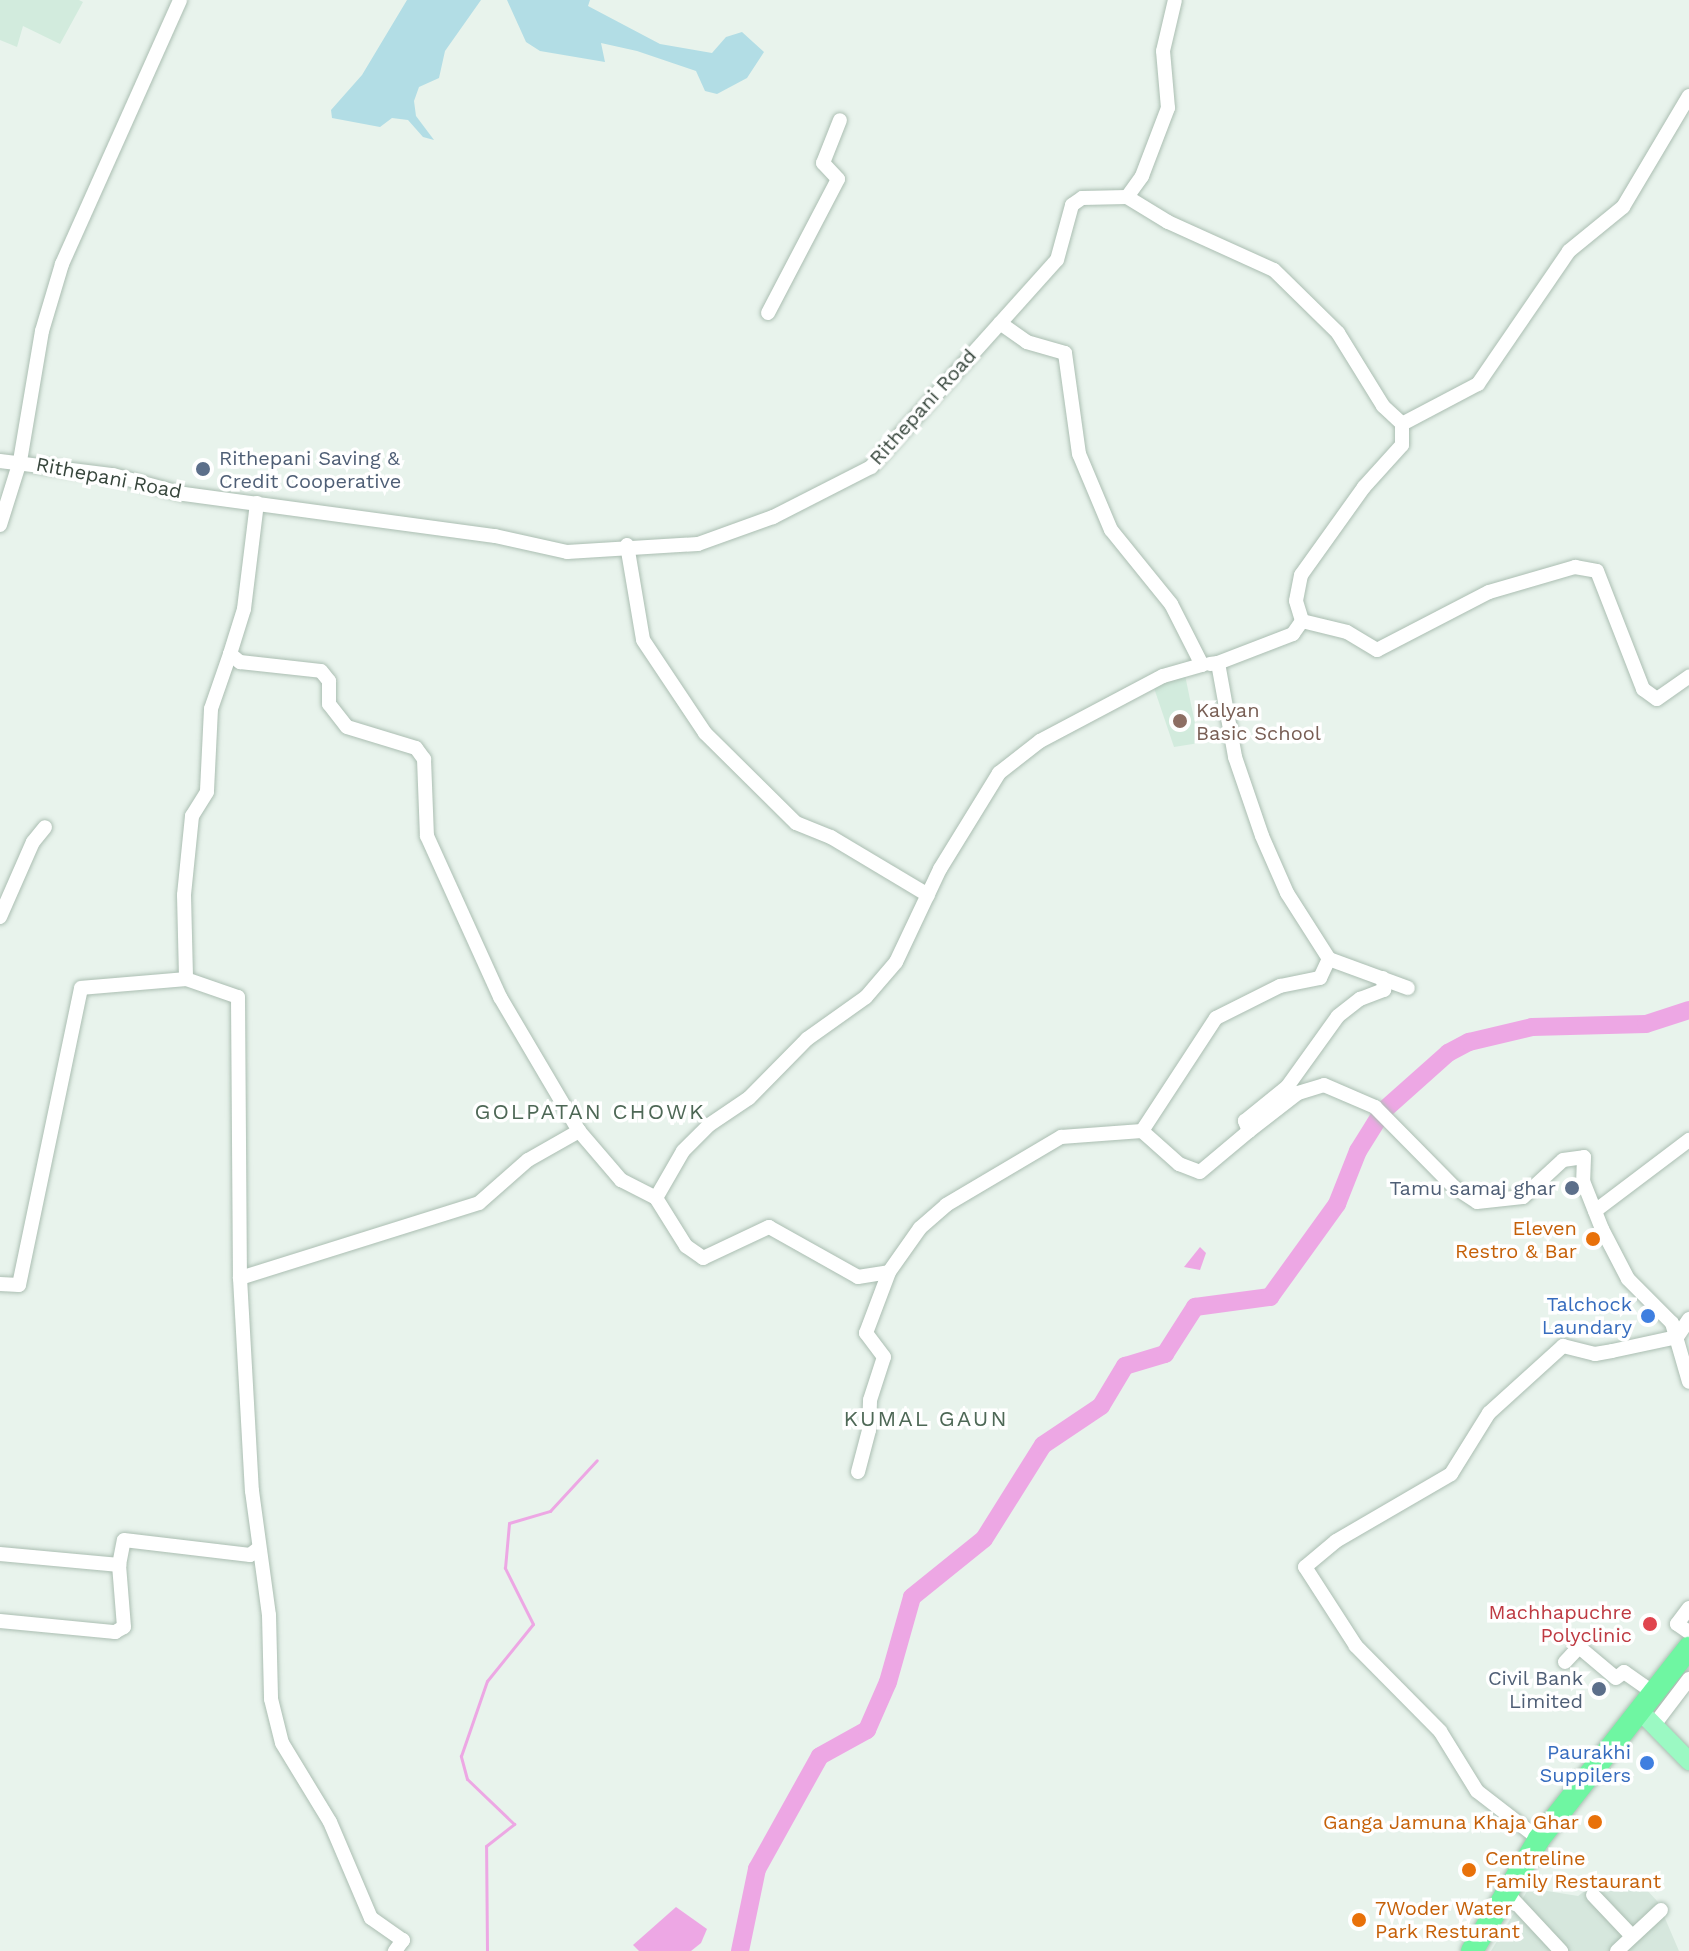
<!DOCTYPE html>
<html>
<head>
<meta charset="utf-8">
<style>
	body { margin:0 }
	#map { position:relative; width:1689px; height:1951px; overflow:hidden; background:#e8f3ec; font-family:"Work Sans",sans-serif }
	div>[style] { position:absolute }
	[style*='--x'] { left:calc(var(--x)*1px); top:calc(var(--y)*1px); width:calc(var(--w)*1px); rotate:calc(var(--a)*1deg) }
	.residential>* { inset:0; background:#d6e7dd }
	.education>* { inset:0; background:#d2ebdd }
	.green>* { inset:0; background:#b2dde5 }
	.water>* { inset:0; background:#eda7e4 }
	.stream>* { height:3px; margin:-1.5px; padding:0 1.5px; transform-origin:1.5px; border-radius:1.5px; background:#eda7e4 }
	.river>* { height:18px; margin:-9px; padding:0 9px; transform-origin:9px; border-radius:9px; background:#eda7e4 }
	.roads { filter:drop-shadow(0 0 2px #abbeb2) drop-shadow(0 0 2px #abbeb2) }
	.minor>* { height:14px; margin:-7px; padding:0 7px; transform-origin:7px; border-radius:7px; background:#fff }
	.major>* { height:18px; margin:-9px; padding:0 9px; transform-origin:9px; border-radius:9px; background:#9bf9c3 }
	.highway>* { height:22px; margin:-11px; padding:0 11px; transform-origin:11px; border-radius:11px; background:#6ff6a2 }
	.dots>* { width:22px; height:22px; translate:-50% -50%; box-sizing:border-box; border:4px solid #fff; border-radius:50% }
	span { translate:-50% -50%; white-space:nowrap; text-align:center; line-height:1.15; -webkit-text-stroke:7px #fff; paint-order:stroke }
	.street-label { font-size:20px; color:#37463c }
	.service-label { font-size:20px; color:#4e5e75 }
	.left { translate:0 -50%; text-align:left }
	.right { translate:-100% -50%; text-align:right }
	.education-label { font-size:20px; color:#785e54 }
	.food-label { font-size:20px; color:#c56008 }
	.shop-label { font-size:20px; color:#366cbe }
	.health-label { font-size:20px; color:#be3a42 }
	.neighbourhood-label { font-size:22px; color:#4e6856; letter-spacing:2px }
</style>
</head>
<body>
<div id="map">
	<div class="residential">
		<i style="clip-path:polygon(1608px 1874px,1633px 1875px,1658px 1902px,1679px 1951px,1491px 1951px,1529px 1888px,1578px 1896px)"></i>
	</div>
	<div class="education">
		<i style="clip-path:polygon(0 0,79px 0,83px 2px,60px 44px,23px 26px,17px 47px,0 40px)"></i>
		<i style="clip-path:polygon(1185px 675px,1199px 743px,1174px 747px,1153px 685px)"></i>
	</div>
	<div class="green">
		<i style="clip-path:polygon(407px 0,481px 0,445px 51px,439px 78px,419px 87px,414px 101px,416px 116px,434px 140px,423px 137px,408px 120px,392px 118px,380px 127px,332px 118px,331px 110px,362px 75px)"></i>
		<i style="clip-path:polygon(507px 0,590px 0,588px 6px,660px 44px,712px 53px,726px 37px,742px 32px,764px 52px,747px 78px,717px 94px,705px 91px,696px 71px,637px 51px,601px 43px,605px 62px,540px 51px,526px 42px)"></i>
	</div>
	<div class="water">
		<i style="clip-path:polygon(1200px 1247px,1206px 1253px,1200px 1270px,1184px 1267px)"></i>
		<i style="clip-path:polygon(676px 1907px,707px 1929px,701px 1943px,691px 1951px,639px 1951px,633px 1945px)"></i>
	</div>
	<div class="stream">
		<i style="--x:487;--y:1951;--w:105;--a:-90.5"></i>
		<i style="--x:486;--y:1846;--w:36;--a:-38"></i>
		<i style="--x:514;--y:1824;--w:65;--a:-136.2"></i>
		<i style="--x:467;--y:1779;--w:24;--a:-105"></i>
		<i style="--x:461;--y:1756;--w:79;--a:-70.9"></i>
		<i style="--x:487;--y:1681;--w:73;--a:-51.1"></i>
		<i style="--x:533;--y:1624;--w:63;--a:-116.6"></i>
		<i style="--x:505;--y:1568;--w:45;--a:-84.9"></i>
		<i style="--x:509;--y:1523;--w:43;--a:-16.3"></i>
		<i style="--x:550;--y:1511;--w:69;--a:-47.3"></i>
	</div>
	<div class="river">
		<i style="--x:740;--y:1951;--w:84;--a:-78.3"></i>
		<i style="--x:757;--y:1869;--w:129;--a:-60.9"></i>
		<i style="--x:820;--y:1756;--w:54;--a:-29"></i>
		<i style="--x:867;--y:1730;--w:52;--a:-66.4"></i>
		<i style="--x:888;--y:1682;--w:88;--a:-74.2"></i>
		<i style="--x:912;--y:1597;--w:92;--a:-38.9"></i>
		<i style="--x:984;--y:1539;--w:111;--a:-57.9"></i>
		<i style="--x:1043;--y:1445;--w:70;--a:-33.9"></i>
		<i style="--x:1101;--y:1406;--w:47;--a:-59"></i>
		<i style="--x:1125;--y:1366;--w:42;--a:-16.7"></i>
		<i style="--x:1165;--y:1354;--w:56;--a:-57.4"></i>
		<i style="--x:1195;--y:1307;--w:76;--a:-7.6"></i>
		<i style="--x:1270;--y:1297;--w:115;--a:-54.2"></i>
		<i style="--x:1337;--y:1204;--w:57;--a:-68.4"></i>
		<i style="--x:1358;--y:1151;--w:47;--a:-58"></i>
		<i style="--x:1383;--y:1111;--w:87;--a:-41.7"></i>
		<i style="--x:1448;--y:1053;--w:24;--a:-28"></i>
		<i style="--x:1469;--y:1042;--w:65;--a:-13.4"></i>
		<i style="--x:1532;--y:1027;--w:114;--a:-1.5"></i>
		<i style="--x:1646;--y:1024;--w:45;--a:-18"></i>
	</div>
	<div class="roads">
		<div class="minor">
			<i style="--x:1127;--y:197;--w:48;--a:31.4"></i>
			<i style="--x:1168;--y:222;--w:116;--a:24.4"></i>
			<i style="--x:1274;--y:270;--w:90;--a:44.5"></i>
			<i style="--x:1338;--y:333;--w:86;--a:58.3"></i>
			<i style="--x:1383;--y:406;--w:26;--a:43"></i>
			<i style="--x:1402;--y:424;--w:21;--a:90"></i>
			<i style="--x:1402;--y:445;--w:57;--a:132.1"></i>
			<i style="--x:1364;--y:487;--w:108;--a:125.6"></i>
			<i style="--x:1301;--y:575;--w:26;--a:101"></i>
			<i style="--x:1296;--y:601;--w:21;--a:73"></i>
			<i style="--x:1302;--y:621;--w:16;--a:125"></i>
			<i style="--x:1293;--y:634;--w:80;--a:158.9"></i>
			<i style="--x:768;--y:313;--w:151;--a:-62.4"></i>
			<i style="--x:838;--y:179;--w:22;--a:-133"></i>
			<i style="--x:823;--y:163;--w:46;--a:-68.4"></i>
			<i style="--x:1402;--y:424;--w:86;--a:-27.8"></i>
			<i style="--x:1478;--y:384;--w:161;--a:-55.6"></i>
			<i style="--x:1569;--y:251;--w:70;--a:-39.2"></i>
			<i style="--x:1623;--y:207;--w:129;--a:-59.3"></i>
			<i style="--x:0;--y:461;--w:114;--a:7.1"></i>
			<i style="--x:113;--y:475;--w:73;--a:15"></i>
			<i style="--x:184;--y:494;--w:314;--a:7.7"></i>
			<i style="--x:495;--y:536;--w:74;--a:12.5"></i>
			<i style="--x:567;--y:552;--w:131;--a:-3.5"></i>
			<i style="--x:698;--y:544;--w:80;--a:-19.8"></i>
			<i style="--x:773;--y:517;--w:110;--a:-27"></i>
			<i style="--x:871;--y:467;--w:278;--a:-48.1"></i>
			<i style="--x:1057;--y:260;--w:57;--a:-74.7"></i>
			<i style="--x:1072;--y:205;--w:12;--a:-35"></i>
			<i style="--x:1082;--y:198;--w:45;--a:-1.3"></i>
			<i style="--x:1127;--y:197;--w:26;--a:-54"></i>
			<i style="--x:1142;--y:176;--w:73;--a:-69.1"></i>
			<i style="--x:1168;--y:108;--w:57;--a:-95"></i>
			<i style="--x:1163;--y:51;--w:52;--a:-76.8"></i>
			<i style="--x:257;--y:503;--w:107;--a:97"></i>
			<i style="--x:244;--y:609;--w:47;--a:107.3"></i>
			<i style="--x:230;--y:654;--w:13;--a:39"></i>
			<i style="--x:240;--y:662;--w:81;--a:6.3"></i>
			<i style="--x:321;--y:671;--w:13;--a:51"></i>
			<i style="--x:329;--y:681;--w:23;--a:90"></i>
			<i style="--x:329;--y:704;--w:29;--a:52"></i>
			<i style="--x:347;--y:727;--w:72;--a:16.9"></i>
			<i style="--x:416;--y:748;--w:14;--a:54"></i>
			<i style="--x:424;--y:759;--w:77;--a:87.8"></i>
			<i style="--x:427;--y:836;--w:177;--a:65.6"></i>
			<i style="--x:500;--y:997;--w:156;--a:59.5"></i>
			<i style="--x:579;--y:1131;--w:65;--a:49.4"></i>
			<i style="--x:621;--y:1180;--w:39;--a:27"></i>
			<i style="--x:656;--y:1198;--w:54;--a:-60.1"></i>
			<i style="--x:683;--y:1151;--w:37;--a:-45"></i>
			<i style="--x:709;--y:1125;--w:48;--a:-34"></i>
			<i style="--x:749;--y:1098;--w:83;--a:-45.5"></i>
			<i style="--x:807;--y:1039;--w:72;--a:-35.4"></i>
			<i style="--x:866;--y:997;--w:46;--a:-49.4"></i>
			<i style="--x:896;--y:962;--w:103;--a:-64.7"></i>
			<i style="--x:940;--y:869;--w:113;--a:-58.4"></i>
			<i style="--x:999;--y:773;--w:52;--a:-38"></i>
			<i style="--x:1040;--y:741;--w:139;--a:-27.9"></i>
			<i style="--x:1163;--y:676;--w:41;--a:-15.8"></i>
			<i style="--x:1202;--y:665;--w:68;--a:-116.9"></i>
			<i style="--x:1171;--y:604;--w:95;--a:-129"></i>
			<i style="--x:1111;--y:530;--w:82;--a:-112.8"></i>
			<i style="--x:1079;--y:454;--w:102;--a:-97.9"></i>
			<i style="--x:1065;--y:353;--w:40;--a:-164"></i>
			<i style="--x:1027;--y:342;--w:33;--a:-145"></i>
			<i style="--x:0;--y:525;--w:67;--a:-72.6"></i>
			<i style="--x:20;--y:461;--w:132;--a:-80.4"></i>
			<i style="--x:42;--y:331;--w:70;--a:-73.4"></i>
			<i style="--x:62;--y:264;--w:289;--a:-65.9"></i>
			<i style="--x:627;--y:545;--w:96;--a:80.4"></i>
			<i style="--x:643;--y:640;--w:112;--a:56.3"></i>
			<i style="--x:705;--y:733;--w:128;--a:44.7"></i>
			<i style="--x:796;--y:823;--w:38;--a:22"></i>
			<i style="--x:831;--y:837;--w:113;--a:30.9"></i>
			<i style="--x:1302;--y:621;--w:46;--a:13.7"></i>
			<i style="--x:1347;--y:632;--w:35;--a:31"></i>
			<i style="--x:1377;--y:650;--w:126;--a:-27.4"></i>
			<i style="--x:1489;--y:592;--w:90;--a:-16.2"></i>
			<i style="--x:1575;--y:567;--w:22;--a:10"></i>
			<i style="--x:1597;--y:571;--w:127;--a:68.7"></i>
			<i style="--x:1643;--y:689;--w:17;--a:36"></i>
			<i style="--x:1657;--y:699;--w:39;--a:-35"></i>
			<i style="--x:230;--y:654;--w:58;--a:109.1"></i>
			<i style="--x:211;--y:709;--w:83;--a:92.8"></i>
			<i style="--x:207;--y:792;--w:28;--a:122"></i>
			<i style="--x:192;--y:816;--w:79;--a:95.8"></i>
			<i style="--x:184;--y:895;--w:84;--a:88.6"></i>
			<i style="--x:186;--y:979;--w:55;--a:19.1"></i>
			<i style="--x:238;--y:997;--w:281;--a:89.6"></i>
			<i style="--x:240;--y:1278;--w:213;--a:86.8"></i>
			<i style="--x:252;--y:1491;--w:125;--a:82.2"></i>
			<i style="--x:269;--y:1615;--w:84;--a:88.6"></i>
			<i style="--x:271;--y:1699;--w:45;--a:76"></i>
			<i style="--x:282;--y:1743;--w:92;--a:58.7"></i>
			<i style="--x:330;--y:1822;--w:104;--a:66.9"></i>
			<i style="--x:371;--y:1918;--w:39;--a:35"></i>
			<i style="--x:403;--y:1940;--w:14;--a:126"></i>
			<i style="--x:1210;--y:664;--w:8;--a:-7"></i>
			<i style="--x:1218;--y:663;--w:96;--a:79.7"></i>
			<i style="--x:1235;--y:757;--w:83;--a:71.1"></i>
			<i style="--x:1262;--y:836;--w:62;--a:66.3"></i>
			<i style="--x:1287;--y:893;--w:78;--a:57.5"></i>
			<i style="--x:0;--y:917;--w:82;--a:-66.3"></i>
			<i style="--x:33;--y:842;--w:19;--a:-51"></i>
			<i style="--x:1142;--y:1131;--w:50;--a:41.7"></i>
			<i style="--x:1179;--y:1164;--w:22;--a:21"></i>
			<i style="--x:1200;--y:1172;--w:64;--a:-39.9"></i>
			<i style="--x:1249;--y:1131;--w:11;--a:-112"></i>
			<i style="--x:1245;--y:1121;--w:54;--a:-39"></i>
			<i style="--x:1287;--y:1087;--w:87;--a:-54.3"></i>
			<i style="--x:1338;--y:1016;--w:28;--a:-38"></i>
			<i style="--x:1360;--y:999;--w:26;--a:-21"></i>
			<i style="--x:1384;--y:990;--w:12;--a:-95"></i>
			<i style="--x:1249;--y:1131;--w:62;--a:-37.8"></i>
			<i style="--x:1298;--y:1093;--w:27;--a:-17"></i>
			<i style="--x:1324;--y:1085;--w:56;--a:23.3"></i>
			<i style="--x:1375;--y:1107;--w:112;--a:45.4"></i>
			<i style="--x:1454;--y:1187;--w:27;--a:33"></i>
			<i style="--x:1477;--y:1202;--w:46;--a:-6.2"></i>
			<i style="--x:1523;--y:1197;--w:54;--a:-42.8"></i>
			<i style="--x:1563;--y:1160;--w:21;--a:-8"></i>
			<i style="--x:1584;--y:1157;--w:24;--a:92"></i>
			<i style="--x:1583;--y:1181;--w:52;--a:68.4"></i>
			<i style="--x:1602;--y:1229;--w:56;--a:62.5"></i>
			<i style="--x:1628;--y:1279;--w:62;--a:45"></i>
			<i style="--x:1672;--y:1323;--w:61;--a:73.9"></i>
			<i style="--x:656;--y:1198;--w:57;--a:58"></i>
			<i style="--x:686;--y:1246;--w:21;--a:35"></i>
			<i style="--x:703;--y:1258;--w:73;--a:-25.2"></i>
			<i style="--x:769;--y:1227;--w:102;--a:29.3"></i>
			<i style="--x:858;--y:1277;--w:31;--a:-9"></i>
			<i style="--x:1595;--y:1211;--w:118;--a:-37.1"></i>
			<i style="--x:240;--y:1278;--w:250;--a:-17.4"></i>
			<i style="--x:479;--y:1203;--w:65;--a:-41.3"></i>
			<i style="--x:528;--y:1160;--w:59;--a:-29.6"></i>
			<i style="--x:0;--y:1284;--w:19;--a:3"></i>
			<i style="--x:19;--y:1285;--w:303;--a:-78.2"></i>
			<i style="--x:81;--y:988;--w:105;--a:-4.9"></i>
			<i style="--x:858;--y:1472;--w:43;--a:-75.3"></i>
			<i style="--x:869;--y:1430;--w:30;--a:-88"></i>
			<i style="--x:870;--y:1400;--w:45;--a:-72"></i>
			<i style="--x:884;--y:1357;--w:30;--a:-127"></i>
			<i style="--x:866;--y:1333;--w:65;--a:-69.3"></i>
			<i style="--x:889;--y:1272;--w:54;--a:-54.8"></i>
			<i style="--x:920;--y:1228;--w:35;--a:-41"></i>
			<i style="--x:946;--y:1205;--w:134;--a:-30.6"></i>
			<i style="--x:1061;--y:1137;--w:81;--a:-4.2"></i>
			<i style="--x:1142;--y:1131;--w:135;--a:-56.8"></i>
			<i style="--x:1216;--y:1018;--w:72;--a:-26.6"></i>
			<i style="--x:1280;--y:986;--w:41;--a:-11.3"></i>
			<i style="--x:1320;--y:978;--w:21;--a:-65"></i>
			<i style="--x:1329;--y:959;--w:84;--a:20.2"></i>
			<i style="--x:0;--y:1554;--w:120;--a:5.3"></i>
			<i style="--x:119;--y:1565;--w:25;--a:-79"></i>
			<i style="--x:124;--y:1540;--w:127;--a:6.8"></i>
			<i style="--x:250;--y:1555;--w:11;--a:-38"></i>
			<i style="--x:1689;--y:1608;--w:20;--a:127"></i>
			<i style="--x:1677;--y:1624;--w:14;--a:34"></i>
			<i style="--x:0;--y:1621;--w:116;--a:5.5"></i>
			<i style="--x:115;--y:1632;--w:10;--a:-29"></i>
			<i style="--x:124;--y:1627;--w:62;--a:-94.6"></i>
			<i style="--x:1565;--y:1662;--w:21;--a:-47"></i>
			<i style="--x:1579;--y:1647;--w:48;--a:40"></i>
			<i style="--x:1616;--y:1678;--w:10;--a:-37"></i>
			<i style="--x:1624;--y:1672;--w:37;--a:35"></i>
			<i style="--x:1654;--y:1725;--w:58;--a:-52.7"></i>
			<i style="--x:1539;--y:1839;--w:78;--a:-142.3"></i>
			<i style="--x:1477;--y:1791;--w:70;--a:-121.7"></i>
			<i style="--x:1440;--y:1731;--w:120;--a:-134.7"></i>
			<i style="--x:1356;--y:1646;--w:94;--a:-122.8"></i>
			<i style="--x:1305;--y:1567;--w:40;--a:-40"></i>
			<i style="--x:1336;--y:1541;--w:133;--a:-30.2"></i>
			<i style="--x:1451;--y:1474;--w:72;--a:-58.1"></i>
			<i style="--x:1489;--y:1413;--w:100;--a:-42.2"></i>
			<i style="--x:1563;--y:1346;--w:33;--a:14"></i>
			<i style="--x:1595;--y:1354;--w:17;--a:-10"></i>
			<i style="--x:1612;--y:1351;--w:66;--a:-12.2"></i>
			<i style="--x:1677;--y:1337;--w:22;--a:-56"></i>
			<i style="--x:1506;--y:1892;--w:81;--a:47"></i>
			<i style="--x:1593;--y:1895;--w:55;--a:46.5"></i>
			<i style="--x:1617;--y:1951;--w:60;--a:-43"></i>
		</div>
		<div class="major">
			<i style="--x:1641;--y:1712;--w:69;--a:45.6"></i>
		</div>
		<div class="highway">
			<i style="--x:1472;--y:1951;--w:131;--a:-59.1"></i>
			<i style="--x:1539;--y:1839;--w:243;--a:-51.9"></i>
		</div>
	</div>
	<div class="dots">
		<i style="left:203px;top:469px;background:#5c6f8a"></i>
		<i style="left:1180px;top:721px;background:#8d6e63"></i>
		<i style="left:1572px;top:1188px;background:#5c6f8a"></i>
		<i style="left:1593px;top:1239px;background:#e8710a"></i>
		<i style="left:1648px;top:1316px;background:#3f7fe0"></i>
		<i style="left:1650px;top:1624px;background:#e0444e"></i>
		<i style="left:1599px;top:1689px;background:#5c6f8a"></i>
		<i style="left:1647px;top:1763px;background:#3f7fe0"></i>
		<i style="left:1595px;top:1822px;background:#e8710a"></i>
		<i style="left:1469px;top:1870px;background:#e8710a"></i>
		<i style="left:1359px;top:1920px;background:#e8710a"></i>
	</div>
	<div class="street-label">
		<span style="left:923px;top:407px;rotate:-48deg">Rithepani Road</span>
		<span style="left:109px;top:478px;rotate:11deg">Rithepani Road</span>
	</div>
	<div class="service-label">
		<span class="left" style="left:219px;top:470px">Rithepani Saving &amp;<br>Credit Cooperative</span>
		<span class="right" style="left:1556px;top:1188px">Tamu samaj ghar</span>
		<span class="right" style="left:1583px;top:1690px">Civil Bank<br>Limited</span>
	</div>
	<div class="education-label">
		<span class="left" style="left:1196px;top:722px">Kalyan<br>Basic School</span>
	</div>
	<div class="food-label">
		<span class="right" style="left:1577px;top:1240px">Eleven<br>Restro &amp; Bar</span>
		<span class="right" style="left:1579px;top:1822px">Ganga Jamuna Khaja Ghar</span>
		<span class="left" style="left:1485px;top:1870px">Centreline<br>Family Restaurant</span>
		<span class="left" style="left:1375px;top:1920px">7Woder Water<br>Park Resturant</span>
	</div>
	<div class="shop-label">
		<span class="right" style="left:1632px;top:1316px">Talchock<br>Laundary</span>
		<span class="right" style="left:1631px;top:1764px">Paurakhi<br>Suppilers</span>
	</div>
	<div class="health-label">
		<span class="right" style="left:1632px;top:1624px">Machhapuchre<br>Polyclinic</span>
	</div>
	<div class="neighbourhood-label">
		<span style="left:590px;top:1112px">GOLPATAN CHOWK</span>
		<span style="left:926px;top:1419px">KUMAL GAUN</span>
	</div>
</div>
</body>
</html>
